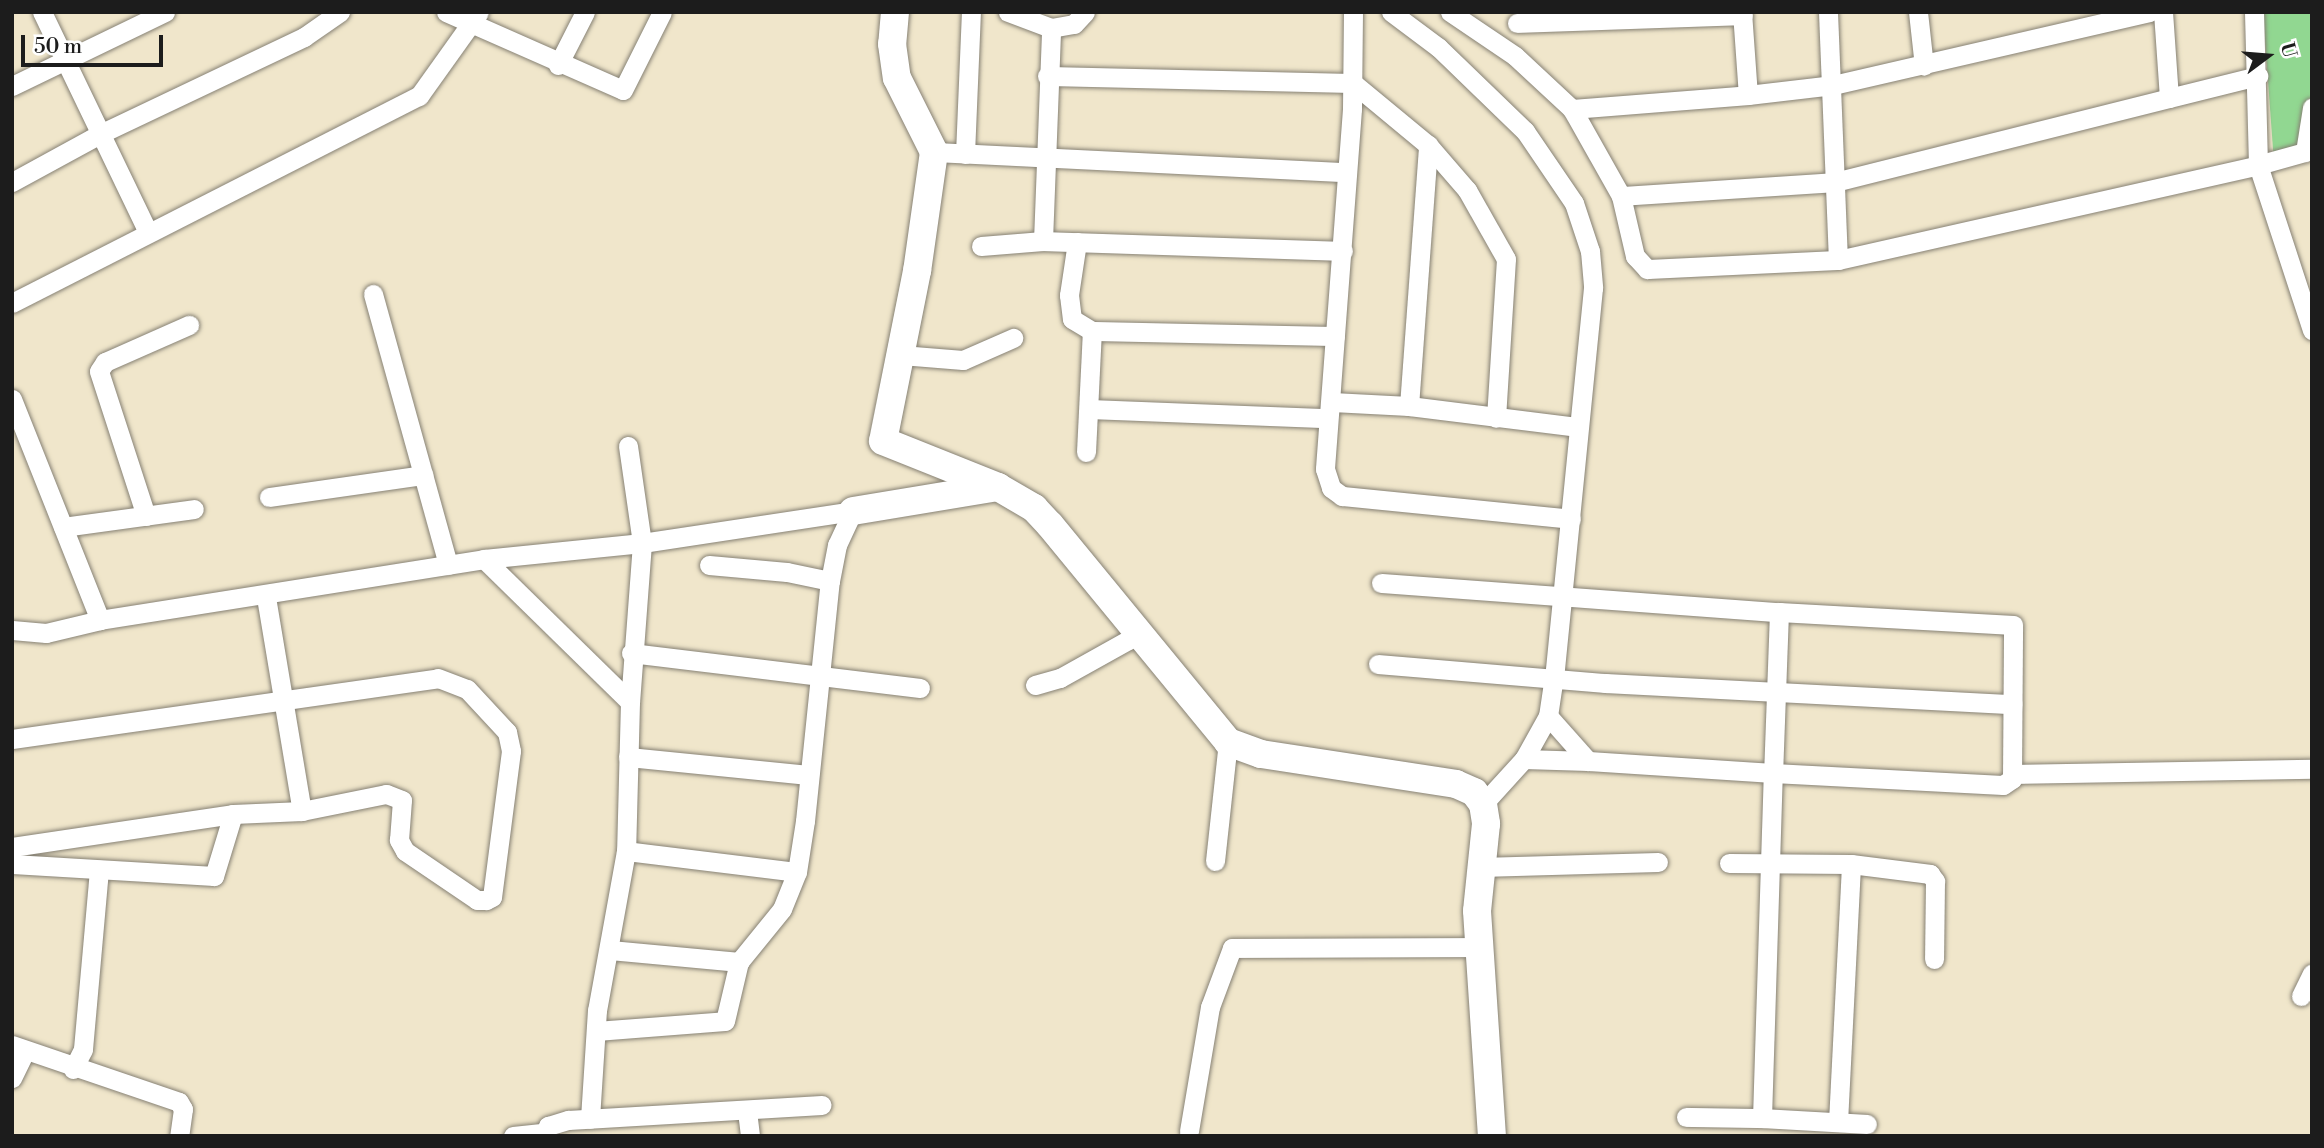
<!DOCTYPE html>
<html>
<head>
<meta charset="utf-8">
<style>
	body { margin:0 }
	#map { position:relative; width:2324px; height:1148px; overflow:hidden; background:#f0e6cb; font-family:"Libre Bodoni",serif }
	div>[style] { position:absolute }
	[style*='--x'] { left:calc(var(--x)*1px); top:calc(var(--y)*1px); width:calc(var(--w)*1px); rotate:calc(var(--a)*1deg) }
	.green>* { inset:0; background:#91d791 }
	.roads { filter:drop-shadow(0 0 2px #868174) drop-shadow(0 0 2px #868174) }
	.street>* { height:19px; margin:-9.5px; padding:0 9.5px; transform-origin:9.5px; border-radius:9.5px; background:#fff }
	.secondary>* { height:28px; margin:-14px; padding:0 14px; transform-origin:14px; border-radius:14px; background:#fff }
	span { translate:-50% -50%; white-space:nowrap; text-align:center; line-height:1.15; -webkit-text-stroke:5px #fff; paint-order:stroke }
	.frame { position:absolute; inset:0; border:14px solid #1c1c1c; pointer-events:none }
	.north { position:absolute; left:2233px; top:21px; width:70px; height:70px; -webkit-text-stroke:5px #fff; paint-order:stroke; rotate:74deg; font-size:19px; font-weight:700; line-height:28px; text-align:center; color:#1c1c1c }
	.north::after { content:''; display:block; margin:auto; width:24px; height:32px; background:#1c1c1c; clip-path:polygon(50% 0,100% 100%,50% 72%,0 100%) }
	.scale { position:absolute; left:21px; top:35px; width:142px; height:32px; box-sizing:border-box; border:4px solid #1c1c1c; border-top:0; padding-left:9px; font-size:21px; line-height:24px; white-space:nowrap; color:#1c1c1c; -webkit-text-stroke:5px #fff; paint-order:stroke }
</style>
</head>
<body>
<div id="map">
	<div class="green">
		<i style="clip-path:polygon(2263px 12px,2312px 12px,2312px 90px,2305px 152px,2274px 163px)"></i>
	</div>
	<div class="roads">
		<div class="street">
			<i style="--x:42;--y:12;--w:244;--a:64.3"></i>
			<i style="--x:446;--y:12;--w:193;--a:23.8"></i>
			<i style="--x:623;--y:90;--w:87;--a:-63.4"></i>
			<i style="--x:1353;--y:12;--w:97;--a:90.6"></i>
			<i style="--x:1352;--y:109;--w:361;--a:94.3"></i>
			<i style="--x:1325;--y:469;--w:20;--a:72"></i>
			<i style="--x:1331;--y:488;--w:14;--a:36"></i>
			<i style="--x:1342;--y:496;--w:230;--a:5.7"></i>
			<i style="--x:1391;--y:12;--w:59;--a:36.7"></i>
			<i style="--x:1438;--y:47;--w:121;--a:44"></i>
			<i style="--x:1525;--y:131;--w:87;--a:55.8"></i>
			<i style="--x:1574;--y:203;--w:51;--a:71.6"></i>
			<i style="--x:1590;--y:251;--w:37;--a:85"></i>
			<i style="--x:1593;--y:288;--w:390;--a:95.7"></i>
			<i style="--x:1554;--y:676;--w:40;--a:98.5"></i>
			<i style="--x:1548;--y:716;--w:49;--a:119.2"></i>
			<i style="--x:1450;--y:12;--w:78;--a:34.1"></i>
			<i style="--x:1515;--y:56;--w:78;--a:42.9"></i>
			<i style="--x:1572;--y:109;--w:100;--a:60.6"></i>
			<i style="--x:1621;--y:196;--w:62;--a:76.9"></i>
			<i style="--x:1635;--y:256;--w:18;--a:47"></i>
			<i style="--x:1647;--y:269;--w:191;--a:-2.7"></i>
			<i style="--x:1838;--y:260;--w:431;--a:-12.7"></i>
			<i style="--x:2258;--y:165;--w:49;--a:-15.5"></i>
			<i style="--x:2305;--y:152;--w:45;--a:-81"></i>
			<i style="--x:1742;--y:12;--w:83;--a:85.9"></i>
			<i style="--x:1748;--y:95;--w:86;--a:-6.7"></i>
			<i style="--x:1833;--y:85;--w:325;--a:-13"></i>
			<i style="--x:1828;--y:12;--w:248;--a:87.7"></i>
			<i style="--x:1918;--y:12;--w:54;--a:83.7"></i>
			<i style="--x:2163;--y:12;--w:86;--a:86"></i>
			<i style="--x:2169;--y:98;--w:92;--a:-13.9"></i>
			<i style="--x:2254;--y:12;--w:153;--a:88.5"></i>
			<i style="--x:2258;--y:165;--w:174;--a:71.9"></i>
			<i style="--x:1517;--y:23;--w:226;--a:-2"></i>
			<i style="--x:1051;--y:28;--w:23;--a:-10"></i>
			<i style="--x:1074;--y:24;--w:16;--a:-47"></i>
			<i style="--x:558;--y:65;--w:59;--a:-63"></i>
			<i style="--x:1047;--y:76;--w:306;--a:1.3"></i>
			<i style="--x:1353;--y:83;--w:97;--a:39.6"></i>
			<i style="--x:1428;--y:145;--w:60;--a:49.1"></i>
			<i style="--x:1467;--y:190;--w:79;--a:60.5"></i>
			<i style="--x:1506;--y:259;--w:159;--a:93.6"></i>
			<i style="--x:12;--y:86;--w:170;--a:-25.8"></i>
			<i style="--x:1572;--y:109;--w:177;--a:-4.5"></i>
			<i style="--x:934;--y:152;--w:413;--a:2.8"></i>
			<i style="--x:965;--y:154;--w:142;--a:-87.6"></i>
			<i style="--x:12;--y:182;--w:102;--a:-28.6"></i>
			<i style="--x:102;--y:133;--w:224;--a:-25.4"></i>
			<i style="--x:304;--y:37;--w:44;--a:-34.8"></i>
			<i style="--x:1621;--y:196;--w:214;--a:-3.7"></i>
			<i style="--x:1835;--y:182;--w:344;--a:-14.1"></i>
			<i style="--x:1043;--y:241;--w:300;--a:1.9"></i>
			<i style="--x:1077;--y:242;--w:54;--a:98.6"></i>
			<i style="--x:1069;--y:295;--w:24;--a:83"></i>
			<i style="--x:1072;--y:319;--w:23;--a:31"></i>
			<i style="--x:981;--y:246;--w:62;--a:-4.6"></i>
			<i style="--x:1043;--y:241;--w:213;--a:-87.8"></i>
			<i style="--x:1051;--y:28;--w:46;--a:-159.6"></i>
			<i style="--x:373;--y:294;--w:281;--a:74.5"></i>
			<i style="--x:12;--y:303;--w:457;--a:-27"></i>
			<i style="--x:419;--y:96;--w:103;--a:-54.5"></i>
			<i style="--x:901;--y:355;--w:62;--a:4.6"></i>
			<i style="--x:963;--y:360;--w:55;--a:-23.7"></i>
			<i style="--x:12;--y:399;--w:238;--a:68.3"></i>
			<i style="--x:1332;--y:402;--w:77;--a:3"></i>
			<i style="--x:1409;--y:406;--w:169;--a:7.1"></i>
			<i style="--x:1409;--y:406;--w:262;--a:-85.8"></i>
			<i style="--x:1089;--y:409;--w:239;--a:2.2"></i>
			<i style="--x:628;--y:446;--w:98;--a:81.8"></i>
			<i style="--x:642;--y:543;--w:159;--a:94.3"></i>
			<i style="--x:1086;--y:452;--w:121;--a:-87.2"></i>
			<i style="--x:1092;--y:331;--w:243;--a:1.2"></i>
			<i style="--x:269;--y:497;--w:156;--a:-8.1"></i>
			<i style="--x:146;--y:516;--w:152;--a:-108"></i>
			<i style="--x:99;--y:371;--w:11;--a:-56"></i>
			<i style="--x:105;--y:362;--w:92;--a:-23.8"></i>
			<i style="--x:63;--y:527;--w:132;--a:-7.8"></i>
			<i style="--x:484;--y:559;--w:204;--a:44.4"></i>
			<i style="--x:630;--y:702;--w:149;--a:91.5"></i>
			<i style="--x:626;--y:851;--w:162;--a:100.3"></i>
			<i style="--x:597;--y:1010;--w:109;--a:93.7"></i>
			<i style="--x:709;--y:565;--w:78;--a:5.1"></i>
			<i style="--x:787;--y:572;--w:44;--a:11.8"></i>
			<i style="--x:1381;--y:583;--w:399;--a:4.2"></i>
			<i style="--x:1779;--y:612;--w:161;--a:92.1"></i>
			<i style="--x:1773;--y:773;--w:185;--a:-176.3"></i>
			<i style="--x:266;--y:597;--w:217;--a:80.5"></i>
			<i style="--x:12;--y:630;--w:34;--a:5"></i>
			<i style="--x:46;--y:633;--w:56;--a:-13.5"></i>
			<i style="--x:100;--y:620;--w:389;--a:-9"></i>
			<i style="--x:484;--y:559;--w:159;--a:-5.8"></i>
			<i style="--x:642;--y:543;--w:213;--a:-8.6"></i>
			<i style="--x:631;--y:653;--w:291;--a:6.9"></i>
			<i style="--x:1378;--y:664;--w:228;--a:4.8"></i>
			<i style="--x:1605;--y:683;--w:408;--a:3"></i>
			<i style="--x:1035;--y:685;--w:26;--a:-16"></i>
			<i style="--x:1060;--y:678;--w:90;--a:-29.1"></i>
			<i style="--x:12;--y:739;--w:430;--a:-8.1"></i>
			<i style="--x:438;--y:678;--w:31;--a:21"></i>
			<i style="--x:467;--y:689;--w:59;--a:47.1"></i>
			<i style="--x:507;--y:732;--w:19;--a:78"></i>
			<i style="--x:511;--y:751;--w:147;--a:97.4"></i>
			<i style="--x:492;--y:897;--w:7;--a:153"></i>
			<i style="--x:486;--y:900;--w:9;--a:180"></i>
			<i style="--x:477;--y:900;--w:87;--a:-145.8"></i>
			<i style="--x:405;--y:851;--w:13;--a:-119"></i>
			<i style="--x:399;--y:840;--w:40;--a:-85.7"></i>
			<i style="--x:402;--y:800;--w:17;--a:-159"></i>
			<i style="--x:386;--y:794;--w:86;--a:168.6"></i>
			<i style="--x:302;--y:811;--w:69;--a:177.5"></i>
			<i style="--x:233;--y:814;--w:65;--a:107"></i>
			<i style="--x:214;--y:876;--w:202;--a:-176.6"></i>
			<i style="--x:628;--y:757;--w:182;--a:5.7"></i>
			<i style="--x:2012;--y:774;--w:300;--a:-1"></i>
			<i style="--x:1483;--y:804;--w:61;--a:-47.7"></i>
			<i style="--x:1524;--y:759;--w:64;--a:1.8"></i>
			<i style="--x:1588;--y:761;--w:60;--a:-131.6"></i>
			<i style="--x:12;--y:847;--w:223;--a:-8.5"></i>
			<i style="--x:626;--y:851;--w:172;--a:7"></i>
			<i style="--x:1215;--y:861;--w:120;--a:-83.8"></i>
			<i style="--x:1729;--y:863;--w:122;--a:0.5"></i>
			<i style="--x:1851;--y:864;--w:80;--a:7.2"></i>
			<i style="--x:1930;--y:874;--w:9;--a:54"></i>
			<i style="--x:1935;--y:881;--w:78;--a:90.7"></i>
			<i style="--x:1480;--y:867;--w:178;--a:-1.6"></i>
			<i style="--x:610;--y:950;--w:130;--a:5.3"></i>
			<i style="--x:2301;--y:996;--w:25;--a:-64"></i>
			<i style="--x:596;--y:1031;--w:129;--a:-4.4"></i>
			<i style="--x:725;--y:1021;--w:61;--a:-76.7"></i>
			<i style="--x:739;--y:962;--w:68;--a:-50.9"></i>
			<i style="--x:782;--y:909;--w:40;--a:-68"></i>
			<i style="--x:797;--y:872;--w:52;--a:-81.1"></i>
			<i style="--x:805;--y:821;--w:241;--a:-84.1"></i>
			<i style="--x:830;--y:581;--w:37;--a:-79"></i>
			<i style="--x:837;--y:545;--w:38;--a:-65"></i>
			<i style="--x:12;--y:1045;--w:176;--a:18.8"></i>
			<i style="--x:179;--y:1102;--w:8;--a:60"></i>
			<i style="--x:183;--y:1109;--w:27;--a:98"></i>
			<i style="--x:73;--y:1069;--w:22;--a:-63"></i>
			<i style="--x:83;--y:1049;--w:180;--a:-84.9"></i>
			<i style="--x:12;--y:1078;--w:28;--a:-64"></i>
			<i style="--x:747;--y:1111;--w:25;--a:83"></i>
			<i style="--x:1686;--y:1117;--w:76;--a:0.8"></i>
			<i style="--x:1762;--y:1118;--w:345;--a:-88.2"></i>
			<i style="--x:1773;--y:773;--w:230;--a:3"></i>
			<i style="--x:2003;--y:785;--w:11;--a:-34"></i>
			<i style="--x:2012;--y:779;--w:154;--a:-89.6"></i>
			<i style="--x:2013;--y:625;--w:234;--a:-176.8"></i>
			<i style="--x:1762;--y:1118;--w:105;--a:3.3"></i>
			<i style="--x:1838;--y:1122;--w:258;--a:-87.1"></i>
			<i style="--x:1189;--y:1131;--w:126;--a:-80.4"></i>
			<i style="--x:1210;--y:1007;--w:63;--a:-69.6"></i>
			<i style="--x:1232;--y:948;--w:248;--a:-0.2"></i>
			<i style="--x:513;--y:1136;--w:31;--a:-6"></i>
			<i style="--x:544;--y:1136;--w:11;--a:-68"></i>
			<i style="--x:548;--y:1126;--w:21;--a:-17"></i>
			<i style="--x:568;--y:1120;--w:254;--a:-3.4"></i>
		</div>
		<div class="secondary">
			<i style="--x:895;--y:12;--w:32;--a:95"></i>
			<i style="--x:892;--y:44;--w:34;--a:82"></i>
			<i style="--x:897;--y:78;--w:83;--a:63.4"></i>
			<i style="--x:934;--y:152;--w:120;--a:98.1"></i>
			<i style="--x:917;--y:271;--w:173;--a:101.3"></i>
			<i style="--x:883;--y:441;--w:124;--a:21.8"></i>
			<i style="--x:853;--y:511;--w:147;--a:-9.4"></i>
			<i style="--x:998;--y:487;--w:42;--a:30.3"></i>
			<i style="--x:1034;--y:508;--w:23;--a:47"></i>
			<i style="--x:1050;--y:525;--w:281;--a:50.6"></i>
			<i style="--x:1228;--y:742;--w:35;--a:20"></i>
			<i style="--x:1261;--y:754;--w:197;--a:8.7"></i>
			<i style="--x:1456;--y:784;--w:20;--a:24"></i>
			<i style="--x:1474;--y:792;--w:15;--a:53"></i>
			<i style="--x:1483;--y:804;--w:20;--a:81"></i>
			<i style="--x:1486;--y:824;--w:87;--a:95.9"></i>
			<i style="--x:1477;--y:911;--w:225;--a:86.2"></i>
		</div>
	</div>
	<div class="frame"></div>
	<div class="north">U</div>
	<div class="scale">50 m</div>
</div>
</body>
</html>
